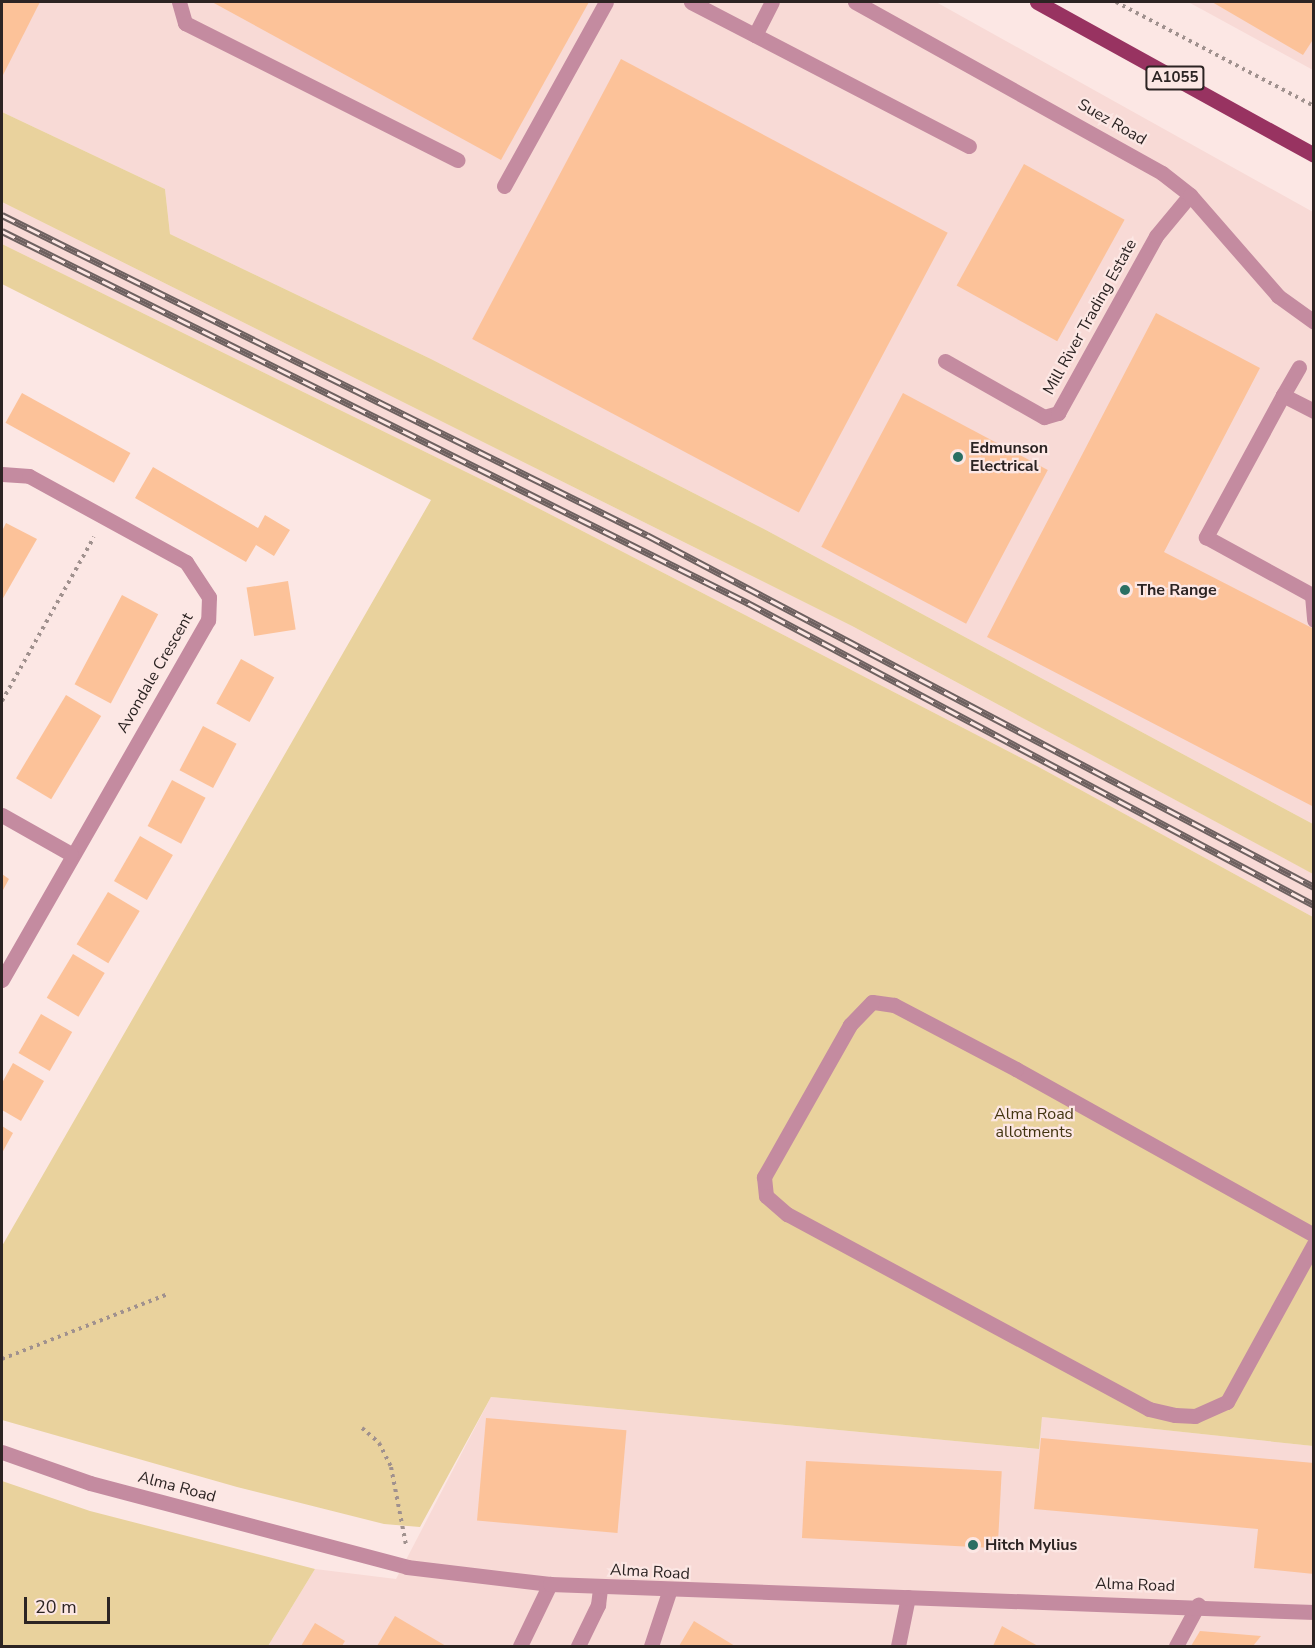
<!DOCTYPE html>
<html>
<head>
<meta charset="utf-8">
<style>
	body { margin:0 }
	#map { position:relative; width:1315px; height:1648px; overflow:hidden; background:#fce7e4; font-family:"Nunito Sans",sans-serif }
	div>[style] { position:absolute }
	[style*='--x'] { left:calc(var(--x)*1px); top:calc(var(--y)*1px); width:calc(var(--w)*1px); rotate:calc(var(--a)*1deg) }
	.built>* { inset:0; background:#f8dad6 }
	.green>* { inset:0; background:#e9d29d }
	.building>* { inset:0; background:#fcc299; transform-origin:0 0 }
	.path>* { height:4px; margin-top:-2px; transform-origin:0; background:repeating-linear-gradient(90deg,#a0918e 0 3px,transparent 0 7.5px) }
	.service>* { height:15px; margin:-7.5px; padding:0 7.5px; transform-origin:7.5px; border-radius:7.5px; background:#c48ba0 }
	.minor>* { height:15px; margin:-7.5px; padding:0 7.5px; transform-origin:7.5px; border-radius:7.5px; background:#c48ba0 }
	.tertiary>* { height:15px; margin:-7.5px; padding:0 7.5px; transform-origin:7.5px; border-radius:7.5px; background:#c48ba0 }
	.primary>* { height:15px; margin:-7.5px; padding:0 7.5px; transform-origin:7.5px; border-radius:7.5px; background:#983361 }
	.rail>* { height:7px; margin-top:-3.5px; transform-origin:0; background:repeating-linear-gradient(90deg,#fce7e4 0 14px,#6e6160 0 28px); box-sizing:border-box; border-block:2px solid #6e6160 }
	.dots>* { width:16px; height:16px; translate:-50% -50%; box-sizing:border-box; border:3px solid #fce7e4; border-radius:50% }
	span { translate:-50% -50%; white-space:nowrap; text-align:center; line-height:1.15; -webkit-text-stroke:4.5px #fce7e4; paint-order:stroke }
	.shield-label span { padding:2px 4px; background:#fce7e4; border:2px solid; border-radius:4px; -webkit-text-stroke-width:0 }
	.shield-label { font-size:15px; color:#2c2423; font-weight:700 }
	.street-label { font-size:16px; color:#2c2423 }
	.poi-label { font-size:16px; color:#2c2423; font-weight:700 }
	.left { translate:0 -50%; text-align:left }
	.park-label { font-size:16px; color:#423410 }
	.frame { position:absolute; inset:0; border:3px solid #2c2423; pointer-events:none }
	.scale { position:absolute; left:24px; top:1597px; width:86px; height:27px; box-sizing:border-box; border:3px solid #2c2423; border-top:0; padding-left:8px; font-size:18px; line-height:21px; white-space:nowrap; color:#2c2423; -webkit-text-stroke:4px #fce7e4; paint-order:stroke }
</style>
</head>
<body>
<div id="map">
	<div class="built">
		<i style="clip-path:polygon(2px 2px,936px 2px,1313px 212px,1313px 824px,764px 529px,431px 359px,170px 234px,165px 189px,2px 112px)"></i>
		<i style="clip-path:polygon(1188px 2px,1313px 2px,1313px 70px,1203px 10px)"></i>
		<i style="clip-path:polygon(2px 202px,852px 626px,1312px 873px,1313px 917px,1037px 766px,507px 492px,2px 244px)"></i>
		<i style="clip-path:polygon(491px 1397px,1038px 1449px,1042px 1417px,1313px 1446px,1313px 1646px,268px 1646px,315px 1569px,396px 1579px)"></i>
	</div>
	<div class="green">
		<i style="clip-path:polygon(2px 112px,165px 189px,170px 234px,431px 359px,764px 529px,1313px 824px,1313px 874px,852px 626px,2px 202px)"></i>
		<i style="clip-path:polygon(2px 244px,507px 492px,1037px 766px,1313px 917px,1313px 1446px,1042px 1417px,1039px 1449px,491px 1397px,420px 1527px,384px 1524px,237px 1487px,2px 1420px,2px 1246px,431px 500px,2px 284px)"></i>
		<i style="clip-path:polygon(2px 1481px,90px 1511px,315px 1569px,268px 1646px,2px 1646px)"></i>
	</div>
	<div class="building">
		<i style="clip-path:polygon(2px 2px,40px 2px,2px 77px)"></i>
		<i style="clip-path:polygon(212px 2px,589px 2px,501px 160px)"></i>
		<i style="clip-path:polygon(1212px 2px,1314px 2px,1314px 38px,1303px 55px)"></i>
		<i style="left:621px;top:59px;width:370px;height:317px;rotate:28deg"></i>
		<i style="left:1024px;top:164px;width:115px;height:139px;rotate:29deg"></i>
		<i style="clip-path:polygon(1156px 313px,1260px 368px,1164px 552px,1314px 629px,1314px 807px,987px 637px)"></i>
		<i style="left:22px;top:393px;width:124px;height:34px;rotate:29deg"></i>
		<i style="left:903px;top:393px;width:164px;height:174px;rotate:28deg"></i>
		<i style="clip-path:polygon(153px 467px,258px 528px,265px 515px,290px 530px,274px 556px,256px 545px,246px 562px,135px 498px)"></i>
		<i style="clip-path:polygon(6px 523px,37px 539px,2px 600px,2px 531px)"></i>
		<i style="left:288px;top:581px;width:49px;height:42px;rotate:81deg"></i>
		<i style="left:122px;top:595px;width:41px;height:101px;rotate:28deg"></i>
		<i style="left:241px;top:659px;width:38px;height:51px;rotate:29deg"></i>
		<i style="left:66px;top:695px;width:41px;height:97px;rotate:31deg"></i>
		<i style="left:203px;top:726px;width:38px;height:50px;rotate:28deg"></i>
		<i style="left:172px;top:780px;width:38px;height:52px;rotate:28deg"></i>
		<i style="left:140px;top:836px;width:38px;height:52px;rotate:30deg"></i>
		<i style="clip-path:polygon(2px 874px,9px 879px,2px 892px)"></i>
		<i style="left:108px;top:892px;width:37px;height:61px;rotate:31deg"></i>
		<i style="left:73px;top:954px;width:37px;height:51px;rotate:31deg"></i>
		<i style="left:41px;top:1014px;width:36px;height:45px;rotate:30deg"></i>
		<i style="clip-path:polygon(13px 1063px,44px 1081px,21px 1121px,2px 1110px,2px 1083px)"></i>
		<i style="clip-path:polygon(2px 1126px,13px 1133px,2px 1153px)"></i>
		<i style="left:486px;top:1418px;width:141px;height:103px;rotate:5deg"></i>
		<i style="clip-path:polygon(1041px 1438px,1314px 1463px,1314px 1574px,1254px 1568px,1258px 1529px,1034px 1509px)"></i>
		<i style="left:806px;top:1461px;width:196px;height:77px;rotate:3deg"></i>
		<i style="clip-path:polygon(395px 1616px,446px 1646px,377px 1646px)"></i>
		<i style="clip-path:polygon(694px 1621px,735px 1646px,679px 1646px)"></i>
		<i style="clip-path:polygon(315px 1623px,345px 1641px,342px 1646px,301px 1646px)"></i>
		<i style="clip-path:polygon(1002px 1626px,1038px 1646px,993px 1646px)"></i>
		<i style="clip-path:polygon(1200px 1631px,1261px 1636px,1253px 1646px,1191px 1646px)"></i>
	</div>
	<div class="path">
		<i style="--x:1116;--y:2;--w:224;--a:27.7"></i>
		<i style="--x:2;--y:701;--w:188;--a:-60.7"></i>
		<i style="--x:2;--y:1359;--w:178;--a:-21.4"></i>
		<i style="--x:362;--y:1428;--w:23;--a:41"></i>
		<i style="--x:379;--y:1443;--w:27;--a:63"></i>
		<i style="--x:391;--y:1467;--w:79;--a:79.1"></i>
	</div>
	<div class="service">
		<i style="--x:179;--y:2;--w:22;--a:74"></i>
		<i style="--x:185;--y:23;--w:305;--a:26.7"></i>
		<i style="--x:691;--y:2;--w:313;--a:27.4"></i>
		<i style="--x:755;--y:35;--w:37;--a:-63"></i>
		<i style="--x:504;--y:186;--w:210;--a:-61"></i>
		<i style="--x:945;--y:361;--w:114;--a:29.5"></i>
		<i style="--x:1044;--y:417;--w:15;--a:-16"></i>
		<i style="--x:1058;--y:413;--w:202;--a:-61"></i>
		<i style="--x:1156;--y:236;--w:53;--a:-50.3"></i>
		<i style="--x:1283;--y:395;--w:32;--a:-60"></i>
		<i style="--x:1314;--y:411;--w:35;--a:-153"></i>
		<i style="--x:1283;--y:395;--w:162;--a:118.5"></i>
		<i style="--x:1206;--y:537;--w:121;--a:28.7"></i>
		<i style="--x:1312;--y:595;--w:25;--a:85"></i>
		<i style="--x:1314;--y:1235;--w:341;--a:-150.9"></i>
		<i style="--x:1016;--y:1069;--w:138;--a:-152.3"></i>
		<i style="--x:894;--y:1005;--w:22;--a:-172"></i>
		<i style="--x:872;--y:1002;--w:32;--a:134"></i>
		<i style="--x:850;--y:1025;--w:175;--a:119.5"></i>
		<i style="--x:764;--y:1177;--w:19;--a:84"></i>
		<i style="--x:766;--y:1196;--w:28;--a:41"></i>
		<i style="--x:787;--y:1214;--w:411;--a:28.3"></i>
		<i style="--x:1149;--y:1409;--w:27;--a:13"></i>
		<i style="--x:1175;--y:1415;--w:20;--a:3"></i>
		<i style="--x:1195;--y:1416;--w:35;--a:-24"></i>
		<i style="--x:1227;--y:1402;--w:180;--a:-61.2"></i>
		<i style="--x:520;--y:1646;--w:69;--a:-64.2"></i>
		<i style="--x:578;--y:1646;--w:46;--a:-64"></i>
		<i style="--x:598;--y:1605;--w:17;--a:-83"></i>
		<i style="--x:651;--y:1646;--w:57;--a:-71.6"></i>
		<i style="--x:898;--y:1646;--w:50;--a:-78.5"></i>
		<i style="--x:1176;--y:1646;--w:47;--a:-61.8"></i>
	</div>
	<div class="minor">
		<i style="--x:855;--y:2;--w:351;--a:29.1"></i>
		<i style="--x:1162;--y:173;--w:36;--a:38"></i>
		<i style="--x:1190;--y:195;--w:134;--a:48.9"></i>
		<i style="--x:1278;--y:296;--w:44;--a:35.8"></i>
		<i style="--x:2;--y:474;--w:27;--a:4"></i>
		<i style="--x:29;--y:476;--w:179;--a:28.7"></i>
		<i style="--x:186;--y:562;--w:42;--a:56.7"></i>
		<i style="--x:209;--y:597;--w:23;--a:92"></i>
		<i style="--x:208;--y:620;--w:415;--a:119.8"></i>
		<i style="--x:2;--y:815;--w:79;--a:29.5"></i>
	</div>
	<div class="tertiary">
		<i style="--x:2;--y:1452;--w:93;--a:19.4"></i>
		<i style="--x:90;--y:1483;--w:328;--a:14.8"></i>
		<i style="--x:407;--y:1567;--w:144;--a:6.8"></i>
		<i style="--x:550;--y:1584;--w:765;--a:2.1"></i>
	</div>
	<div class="primary">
		<i style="--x:1037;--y:2;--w:316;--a:28.9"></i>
	</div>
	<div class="rail">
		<i style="--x:2;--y:215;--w:720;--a:26.39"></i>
		<i style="--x:647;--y:535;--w:754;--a:27.82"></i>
		<i style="--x:2;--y:231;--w:834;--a:26.5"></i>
		<i style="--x:748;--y:603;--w:642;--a:28.08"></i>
	</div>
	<div class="dots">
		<i style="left:958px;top:457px;background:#2a6f63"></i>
		<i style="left:1125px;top:590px;background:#2a6f63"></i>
		<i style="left:973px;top:1545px;background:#2a6f63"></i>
	</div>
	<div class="shield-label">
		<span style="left:1175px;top:78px">A1055</span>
	</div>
	<div class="street-label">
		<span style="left:1112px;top:122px;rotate:30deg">Suez Road</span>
		<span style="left:1090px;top:317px;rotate:-61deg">Mill River Trading Estate</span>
		<span style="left:155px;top:673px;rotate:-60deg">Avondale Crescent</span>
		<span style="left:177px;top:1487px;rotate:15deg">Alma Road</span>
		<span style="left:650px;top:1572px;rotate:3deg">Alma Road</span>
		<span style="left:1135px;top:1585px;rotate:2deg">Alma Road</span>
	</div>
	<div class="poi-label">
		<span class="left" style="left:970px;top:457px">Edmunson<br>Electrical</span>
		<span class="left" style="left:1137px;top:590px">The Range</span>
		<span class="left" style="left:985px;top:1545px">Hitch Mylius</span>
	</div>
	<div class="park-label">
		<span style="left:1034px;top:1123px">Alma Road<br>allotments</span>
	</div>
	<div class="frame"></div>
	<div class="scale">20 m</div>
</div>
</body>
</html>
